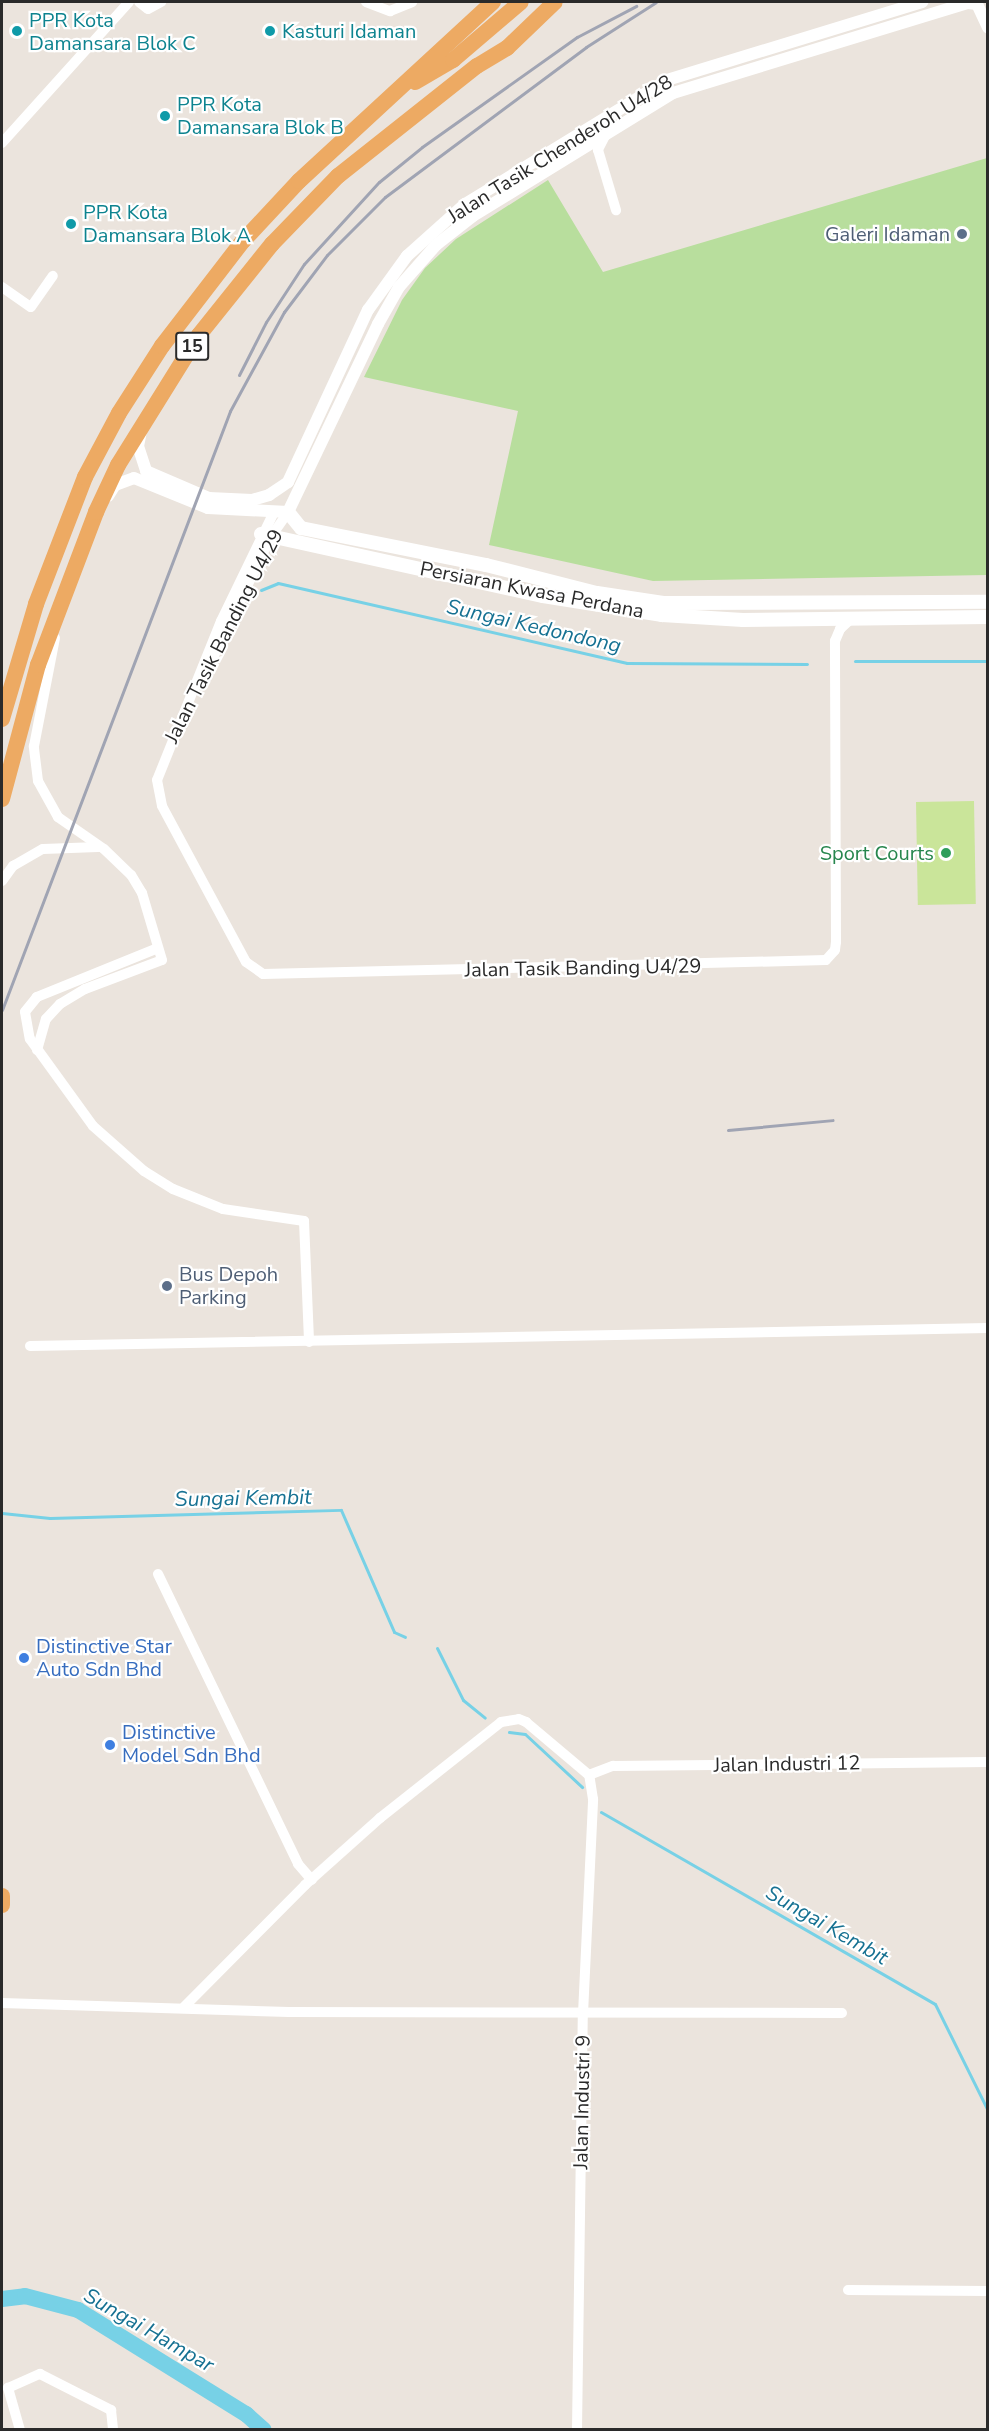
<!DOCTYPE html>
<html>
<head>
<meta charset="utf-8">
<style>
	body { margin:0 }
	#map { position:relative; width:989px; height:2431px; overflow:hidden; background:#ebe4dd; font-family:"Nunito Sans",sans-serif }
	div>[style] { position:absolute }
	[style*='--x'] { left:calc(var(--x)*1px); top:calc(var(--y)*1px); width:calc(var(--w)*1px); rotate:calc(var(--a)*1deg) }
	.green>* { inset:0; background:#b8de9d }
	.pitch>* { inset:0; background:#cae59a; transform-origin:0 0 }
	.stream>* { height:3px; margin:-1.5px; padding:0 1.5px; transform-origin:1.5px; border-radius:1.5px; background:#77d1e6 }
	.river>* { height:16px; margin:-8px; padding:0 8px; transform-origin:8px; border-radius:8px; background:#77d1e6 }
	.minor>* { height:10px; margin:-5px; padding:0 5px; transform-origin:5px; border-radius:5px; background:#fff }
	.tertiary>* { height:12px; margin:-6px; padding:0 6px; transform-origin:6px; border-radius:6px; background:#fff }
	.secondary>* { height:14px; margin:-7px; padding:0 7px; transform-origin:7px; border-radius:7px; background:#fff }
	.trunk>* { height:16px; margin:-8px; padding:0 8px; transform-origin:8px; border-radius:8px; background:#edaa63 }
	.rail>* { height:3px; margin:-1.5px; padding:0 1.5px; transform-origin:1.5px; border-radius:1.5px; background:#a0a4b3 }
	.dots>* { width:16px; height:16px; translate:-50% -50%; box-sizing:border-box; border:3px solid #fff; border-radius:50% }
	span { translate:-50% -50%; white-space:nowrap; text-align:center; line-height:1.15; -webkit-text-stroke:4.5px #fff; paint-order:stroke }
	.shield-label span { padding:2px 4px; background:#fff; border:2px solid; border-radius:4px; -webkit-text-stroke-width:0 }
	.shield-label { font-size:18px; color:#2a2a2a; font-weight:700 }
	.culture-label { font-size:20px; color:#0d838f }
	.left { translate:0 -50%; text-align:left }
	.street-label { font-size:20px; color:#2a2a2a }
	.service-label { font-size:20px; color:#4e5e75 }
	.right { translate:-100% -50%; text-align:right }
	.leisure-label { font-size:20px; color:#27864d }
	.shop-label { font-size:20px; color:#366cbe }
	.water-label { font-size:21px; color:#167192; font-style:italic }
	.frame { position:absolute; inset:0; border:3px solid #2a2a2a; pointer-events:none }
</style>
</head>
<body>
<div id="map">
	<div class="green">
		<i style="clip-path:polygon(987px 158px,987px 575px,653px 581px,489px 545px,518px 411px,364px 377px,402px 300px,425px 268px,456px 239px,548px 180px,603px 272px)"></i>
	</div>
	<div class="pitch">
		<i style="left:974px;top:801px;width:103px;height:58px;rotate:89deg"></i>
	</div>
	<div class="stream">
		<i style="--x:261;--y:590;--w:18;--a:-22"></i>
		<i style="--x:278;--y:583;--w:358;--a:12.9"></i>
		<i style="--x:627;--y:663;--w:180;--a:0.3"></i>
		<i style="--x:855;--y:661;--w:133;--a:0"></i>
		<i style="--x:2;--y:1513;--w:48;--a:5.9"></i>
		<i style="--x:50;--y:1518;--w:291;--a:-1.6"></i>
		<i style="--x:341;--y:1510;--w:133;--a:66.5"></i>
		<i style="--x:394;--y:1632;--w:12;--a:24"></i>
		<i style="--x:437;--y:1648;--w:58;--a:63.4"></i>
		<i style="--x:463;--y:1700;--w:28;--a:39"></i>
		<i style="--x:509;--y:1732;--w:16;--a:7"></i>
		<i style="--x:525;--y:1734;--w:78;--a:42.9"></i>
		<i style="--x:601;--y:1812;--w:385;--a:29.9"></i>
		<i style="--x:935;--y:2004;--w:119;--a:63.6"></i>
	</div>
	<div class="river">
		<i style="--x:2;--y:2299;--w:23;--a:-7"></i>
		<i style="--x:25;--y:2296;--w:55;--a:14.8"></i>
		<i style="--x:78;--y:2310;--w:198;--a:31.8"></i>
		<i style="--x:246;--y:2414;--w:24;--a:42"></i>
	</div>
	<div class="minor">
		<i style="--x:139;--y:2;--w:11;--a:38"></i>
		<i style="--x:148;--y:9;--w:15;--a:-28"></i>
		<i style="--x:366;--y:2;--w:26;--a:21"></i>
		<i style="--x:390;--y:11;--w:24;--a:-22"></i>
		<i style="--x:606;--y:134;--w:18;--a:117"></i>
		<i style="--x:598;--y:150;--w:63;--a:73.3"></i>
		<i style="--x:2;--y:143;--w:190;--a:-48"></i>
		<i style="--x:2;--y:287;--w:35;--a:35"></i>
		<i style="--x:31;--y:307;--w:38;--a:-55"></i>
		<i style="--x:274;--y:512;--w:121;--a:115.9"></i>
		<i style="--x:221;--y:621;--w:171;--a:111.9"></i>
		<i style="--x:157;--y:780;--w:26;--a:79"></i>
		<i style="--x:162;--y:806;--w:177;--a:61.7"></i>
		<i style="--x:246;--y:962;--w:21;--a:35"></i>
		<i style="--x:263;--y:974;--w:563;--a:-1.42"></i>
		<i style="--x:826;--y:960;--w:13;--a:-48"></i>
		<i style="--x:835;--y:950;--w:8;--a:-83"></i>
		<i style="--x:836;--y:942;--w:301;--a:-90.2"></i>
		<i style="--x:835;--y:641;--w:13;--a:-67"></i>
		<i style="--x:840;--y:629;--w:16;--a:-43"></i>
		<i style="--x:209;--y:666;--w:142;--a:-64.5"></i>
		<i style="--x:270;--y:538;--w:32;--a:-55"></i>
		<i style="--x:2;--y:881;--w:19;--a:-54"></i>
		<i style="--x:13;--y:866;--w:34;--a:-30"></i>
		<i style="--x:43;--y:849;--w:55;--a:-2.1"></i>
		<i style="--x:158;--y:948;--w:131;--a:158"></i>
		<i style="--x:37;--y:997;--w:19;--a:129"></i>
		<i style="--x:25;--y:1012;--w:27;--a:80"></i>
		<i style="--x:30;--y:1039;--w:107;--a:54.1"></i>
		<i style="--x:93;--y:1126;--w:68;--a:41.4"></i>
		<i style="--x:144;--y:1171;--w:34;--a:32"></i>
		<i style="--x:173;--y:1189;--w:54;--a:21.8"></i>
		<i style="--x:223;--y:1209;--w:82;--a:8.4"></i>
		<i style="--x:304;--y:1221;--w:121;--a:87.6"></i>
		<i style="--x:37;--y:1050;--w:32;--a:-74"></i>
		<i style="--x:46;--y:1019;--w:21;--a:-47"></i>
		<i style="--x:60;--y:1004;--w:29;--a:-31"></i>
		<i style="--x:85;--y:989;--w:82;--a:-20.6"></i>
		<i style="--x:162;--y:960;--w:70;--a:-106.6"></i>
		<i style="--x:142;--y:893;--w:21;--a:-121"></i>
		<i style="--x:131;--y:875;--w:37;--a:-136"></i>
		<i style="--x:104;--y:849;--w:56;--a:-145.2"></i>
		<i style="--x:58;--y:817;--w:41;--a:-119.1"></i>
		<i style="--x:38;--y:781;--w:35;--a:-97"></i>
		<i style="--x:34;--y:746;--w:110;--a:-79"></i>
		<i style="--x:30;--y:1346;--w:958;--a:-1.08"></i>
		<i style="--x:158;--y:1574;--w:322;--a:64.2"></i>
		<i style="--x:298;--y:1864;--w:21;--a:49"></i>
		<i style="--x:589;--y:1775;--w:26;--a:-21"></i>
		<i style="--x:613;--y:1766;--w:375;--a:-0.6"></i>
		<i style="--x:2;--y:2003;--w:287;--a:1.8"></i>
		<i style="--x:289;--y:2012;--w:553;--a:0.1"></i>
		<i style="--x:184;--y:2007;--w:172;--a:-45.2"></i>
		<i style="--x:305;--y:1885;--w:101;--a:-41.8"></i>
		<i style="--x:380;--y:1818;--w:154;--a:-38.4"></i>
		<i style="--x:501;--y:1722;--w:18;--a:-9"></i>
		<i style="--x:519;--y:1719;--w:8;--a:23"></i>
		<i style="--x:526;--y:1722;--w:82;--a:40.1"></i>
		<i style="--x:848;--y:2290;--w:140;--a:0.4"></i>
		<i style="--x:20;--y:2430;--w:44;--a:-105.9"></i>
		<i style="--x:8;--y:2388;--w:35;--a:-24"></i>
		<i style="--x:40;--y:2374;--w:80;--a:26.9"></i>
		<i style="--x:111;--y:2410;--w:20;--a:84"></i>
		<i style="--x:577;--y:2430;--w:416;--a:-89.2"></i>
		<i style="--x:583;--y:2014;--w:215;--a:-87.3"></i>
		<i style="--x:593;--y:1799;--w:24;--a:-99"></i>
	</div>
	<div class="tertiary">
		<i style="--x:977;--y:4;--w:26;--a:65"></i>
		<i style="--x:141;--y:431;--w:15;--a:101"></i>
		<i style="--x:138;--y:446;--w:26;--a:72"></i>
		<i style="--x:146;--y:471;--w:69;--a:23.2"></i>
		<i style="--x:209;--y:498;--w:43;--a:2.7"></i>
		<i style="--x:252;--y:500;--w:18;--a:-16"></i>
		<i style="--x:269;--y:495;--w:23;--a:-34"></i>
		<i style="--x:288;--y:482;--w:190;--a:-65.1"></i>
		<i style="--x:368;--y:310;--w:67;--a:-54.2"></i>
		<i style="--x:407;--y:256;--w:78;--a:-41.9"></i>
		<i style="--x:465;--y:204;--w:237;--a:-31.5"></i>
		<i style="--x:667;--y:80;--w:267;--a:-17"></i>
		<i style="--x:108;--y:496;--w:13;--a:-58"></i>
		<i style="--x:115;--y:485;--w:20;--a:-20"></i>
		<i style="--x:134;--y:478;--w:80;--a:22.1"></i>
		<i style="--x:208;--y:508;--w:80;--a:2.9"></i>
		<i style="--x:288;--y:512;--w:208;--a:-64.4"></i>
		<i style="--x:378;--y:324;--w:43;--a:-60.4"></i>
		<i style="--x:399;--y:287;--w:56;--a:-48.6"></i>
		<i style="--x:436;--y:245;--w:47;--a:-38.1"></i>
		<i style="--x:473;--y:216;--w:235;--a:-31.6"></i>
		<i style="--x:673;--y:93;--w:308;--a:-17"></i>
		<i style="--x:968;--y:3;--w:9;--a:6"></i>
	</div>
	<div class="secondary">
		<i style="--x:288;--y:512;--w:21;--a:51"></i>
		<i style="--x:301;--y:528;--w:189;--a:11.3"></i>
		<i style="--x:486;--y:565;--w:114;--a:14.2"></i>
		<i style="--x:597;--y:593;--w:67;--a:8.6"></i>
		<i style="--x:663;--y:603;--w:325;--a:-0.2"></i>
		<i style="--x:261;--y:534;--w:289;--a:12.4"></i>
		<i style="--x:543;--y:596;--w:121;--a:9.1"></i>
		<i style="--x:662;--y:615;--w:81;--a:3.5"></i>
		<i style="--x:743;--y:620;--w:245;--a:-0.7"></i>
	</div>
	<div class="trunk">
		<i style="--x:415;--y:82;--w:44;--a:-30.1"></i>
		<i style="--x:453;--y:60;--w:89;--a:-40.5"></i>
		<i style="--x:2;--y:719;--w:120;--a:-73.5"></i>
		<i style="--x:36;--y:604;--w:136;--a:-68.9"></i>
		<i style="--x:85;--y:477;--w:72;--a:-62"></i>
		<i style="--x:119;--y:413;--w:80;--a:-57.3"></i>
		<i style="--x:162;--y:346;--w:133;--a:-52.4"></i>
		<i style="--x:243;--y:241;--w:82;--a:-47"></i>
		<i style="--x:299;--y:181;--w:264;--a:-42.7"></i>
		<i style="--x:2;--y:799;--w:139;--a:-75"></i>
		<i style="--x:38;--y:665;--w:164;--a:-69.2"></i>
		<i style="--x:96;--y:512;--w:52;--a:-64.9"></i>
		<i style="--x:118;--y:465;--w:153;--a:-58.1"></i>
		<i style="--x:199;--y:335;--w:117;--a:-51.3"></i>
		<i style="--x:272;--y:244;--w:95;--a:-45.9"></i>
		<i style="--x:338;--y:176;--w:177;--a:-38.4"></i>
		<i style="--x:477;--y:66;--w:35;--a:-31"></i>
		<i style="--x:507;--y:48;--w:66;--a:-43.8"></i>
		<i style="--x:2;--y:1896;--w:9;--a:90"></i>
	</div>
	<div class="rail">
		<i style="--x:239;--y:375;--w:59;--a:-63"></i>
		<i style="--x:266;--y:322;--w:69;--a:-56.8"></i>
		<i style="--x:304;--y:264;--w:111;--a:-47.6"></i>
		<i style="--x:379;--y:182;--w:55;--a:-39.1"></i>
		<i style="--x:422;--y:147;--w:190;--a:-35.4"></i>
		<i style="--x:577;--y:37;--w:67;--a:-27.7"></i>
		<i style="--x:2;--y:1010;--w:641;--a:-69.16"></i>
		<i style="--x:230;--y:411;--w:113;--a:-61.4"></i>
		<i style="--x:284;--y:312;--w:71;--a:-53"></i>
		<i style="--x:327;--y:255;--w:82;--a:-45"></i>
		<i style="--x:385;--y:197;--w:251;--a:-36.7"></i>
		<i style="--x:586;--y:47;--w:83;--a:-32.7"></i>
		<i style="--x:728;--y:1130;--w:105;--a:-5.4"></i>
	</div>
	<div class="dots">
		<i style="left:17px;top:31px;background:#0f9aa8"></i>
		<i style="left:270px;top:31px;background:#0f9aa8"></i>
		<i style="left:165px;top:116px;background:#0f9aa8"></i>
		<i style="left:71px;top:224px;background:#0f9aa8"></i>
		<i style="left:962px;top:234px;background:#5c6f8a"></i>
		<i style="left:946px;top:853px;background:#2e9e5b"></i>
		<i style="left:167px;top:1286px;background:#5c6f8a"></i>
		<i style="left:24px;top:1658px;background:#3f7fe0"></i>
		<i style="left:110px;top:1745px;background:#3f7fe0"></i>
	</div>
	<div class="shield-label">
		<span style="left:192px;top:346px">15</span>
	</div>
	<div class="culture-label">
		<span class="left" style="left:29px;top:32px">PPR Kota<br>Damansara Blok C</span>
		<span class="left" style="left:282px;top:31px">Kasturi Idaman</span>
		<span class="left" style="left:177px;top:116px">PPR Kota<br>Damansara Blok B</span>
		<span class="left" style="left:83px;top:224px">PPR Kota<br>Damansara Blok A</span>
	</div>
	<div class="street-label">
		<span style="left:560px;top:149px;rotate:-32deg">Jalan Tasik Chenderoh U4/28</span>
		<span style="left:532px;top:590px;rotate:11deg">Persiaran Kwasa Perdana</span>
		<span style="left:224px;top:636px;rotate:-63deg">Jalan Tasik Banding U4/29</span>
		<span style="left:583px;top:968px;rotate:-1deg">Jalan Tasik Banding U4/29</span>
		<span style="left:787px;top:1764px;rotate:-1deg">Jalan Industri 12</span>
		<span style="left:582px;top:2102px;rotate:-89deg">Jalan Industri 9</span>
	</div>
	<div class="service-label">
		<span class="right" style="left:950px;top:234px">Galeri Idaman</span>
		<span class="left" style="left:179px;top:1286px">Bus Depoh<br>Parking</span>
	</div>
	<div class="leisure-label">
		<span class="right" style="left:934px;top:853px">Sport Courts</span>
	</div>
	<div class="shop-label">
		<span class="left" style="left:36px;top:1658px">Distinctive Star<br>Auto Sdn Bhd</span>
		<span class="left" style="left:122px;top:1744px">Distinctive<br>Model Sdn Bhd</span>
	</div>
	<div class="water-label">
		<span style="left:534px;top:626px;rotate:13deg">Sungai Kedondong</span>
		<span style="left:243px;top:1498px;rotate:-1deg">Sungai Kembit</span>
		<span style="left:827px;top:1925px;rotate:30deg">Sungai Kembit</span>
		<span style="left:149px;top:2330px;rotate:30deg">Sungai Hampar</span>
	</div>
	<div class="frame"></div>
</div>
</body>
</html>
